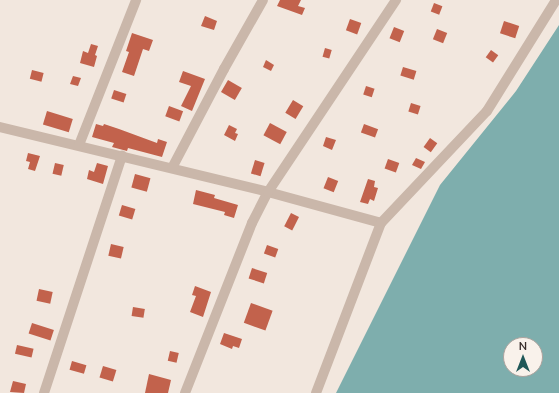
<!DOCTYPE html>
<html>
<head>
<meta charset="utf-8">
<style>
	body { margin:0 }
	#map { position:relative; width:559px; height:393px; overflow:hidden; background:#f2e7de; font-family:Mulish,sans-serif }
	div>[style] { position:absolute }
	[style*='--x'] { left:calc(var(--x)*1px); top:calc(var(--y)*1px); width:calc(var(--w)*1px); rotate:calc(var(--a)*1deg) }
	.water>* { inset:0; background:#7eaead }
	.building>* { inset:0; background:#c2624c; transform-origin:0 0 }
	.minor>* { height:10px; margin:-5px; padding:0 5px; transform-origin:5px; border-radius:5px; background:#cab7aa }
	span { translate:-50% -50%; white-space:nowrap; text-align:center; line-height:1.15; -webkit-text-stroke:3.5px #f9f2eb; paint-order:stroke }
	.north { position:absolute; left:503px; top:337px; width:40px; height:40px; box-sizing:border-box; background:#f9f2eb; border:1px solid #aca39e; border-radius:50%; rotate:0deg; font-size:11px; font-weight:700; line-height:16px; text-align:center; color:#382d2a }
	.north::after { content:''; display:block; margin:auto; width:14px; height:18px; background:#205858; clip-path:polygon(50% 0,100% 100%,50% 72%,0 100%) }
</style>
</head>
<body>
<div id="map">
	<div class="water">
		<i style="clip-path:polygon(evenodd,559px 25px,559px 393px,336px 393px,440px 185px,516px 91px,559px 25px,511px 345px,535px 345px,535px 369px,511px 369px,511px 345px)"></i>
	</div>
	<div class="building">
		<i style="clip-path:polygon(280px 0,301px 0,298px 6px,305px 8px,302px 15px,277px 6px)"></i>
		<i style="left:434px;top:3px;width:9px;height:9px;rotate:21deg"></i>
		<i style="clip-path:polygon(205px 16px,217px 21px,214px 30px,201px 26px)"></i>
		<i style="left:350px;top:19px;width:12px;height:12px;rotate:20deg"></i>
		<i style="left:504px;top:21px;width:16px;height:13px;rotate:18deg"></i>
		<i style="left:394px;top:27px;width:11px;height:12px;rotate:22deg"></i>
		<i style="left:437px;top:29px;width:11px;height:11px;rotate:22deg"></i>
		<i style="clip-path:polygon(132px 33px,153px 40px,149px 51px,143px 49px,134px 76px,122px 72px,129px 52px,126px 51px)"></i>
		<i style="clip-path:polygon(91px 44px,98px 46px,95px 55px,97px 56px,94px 67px,80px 63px,83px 51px,88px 53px)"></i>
		<i style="left:325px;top:48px;width:7px;height:9px;rotate:16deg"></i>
		<i style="left:491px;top:50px;width:9px;height:9px;rotate:36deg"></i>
		<i style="clip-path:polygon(266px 60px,274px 65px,271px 71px,263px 67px)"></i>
		<i style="left:403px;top:67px;width:14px;height:9px;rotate:17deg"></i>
		<i style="left:32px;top:70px;width:12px;height:9px;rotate:14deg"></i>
		<i style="clip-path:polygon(183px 71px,205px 79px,192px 111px,181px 106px,191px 86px,179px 82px)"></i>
		<i style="clip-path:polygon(73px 76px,81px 78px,78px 86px,70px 84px)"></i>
		<i style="left:228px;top:80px;width:16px;height:14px;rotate:30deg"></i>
		<i style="left:366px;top:86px;width:9px;height:9px;rotate:18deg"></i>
		<i style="left:114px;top:90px;width:13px;height:9px;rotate:18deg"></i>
		<i style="left:293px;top:100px;width:12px;height:15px;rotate:31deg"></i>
		<i style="left:411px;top:103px;width:10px;height:9px;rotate:17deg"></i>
		<i style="left:169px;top:106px;width:15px;height:11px;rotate:20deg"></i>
		<i style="left:47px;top:111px;width:27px;height:14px;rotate:17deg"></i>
		<i style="left:270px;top:123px;width:19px;height:14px;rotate:28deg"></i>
		<i style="clip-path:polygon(96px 124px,103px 126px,104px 124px,119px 129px,157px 143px,158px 139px,167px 142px,162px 157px,128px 148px,127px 151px,112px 147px,114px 143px,92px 137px)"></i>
		<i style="left:364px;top:124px;width:15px;height:9px;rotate:20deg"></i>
		<i style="clip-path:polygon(229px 125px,237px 129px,235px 133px,238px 134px,235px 141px,224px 135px)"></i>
		<i style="clip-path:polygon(326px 137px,336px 140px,332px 150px,323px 146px)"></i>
		<i style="left:430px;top:138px;width:9px;height:11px;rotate:36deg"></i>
		<i style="clip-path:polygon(28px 153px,40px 156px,35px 171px,28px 169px,30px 162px,26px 161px)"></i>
		<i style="clip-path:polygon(416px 158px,425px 162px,421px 169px,412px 165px)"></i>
		<i style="left:388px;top:159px;width:12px;height:10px;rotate:20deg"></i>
		<i style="left:255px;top:160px;width:10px;height:14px;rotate:17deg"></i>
		<i style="left:55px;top:163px;width:9px;height:11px;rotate:13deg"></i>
		<i style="clip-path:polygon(97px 163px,108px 166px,103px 184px,87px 179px,89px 170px,94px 172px)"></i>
		<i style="left:135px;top:174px;width:16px;height:14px;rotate:15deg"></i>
		<i style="left:328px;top:177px;width:11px;height:12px;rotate:22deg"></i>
		<i style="clip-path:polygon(368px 179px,375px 181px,374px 187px,378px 188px,374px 201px,370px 199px,368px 204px,360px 202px)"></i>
		<i style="clip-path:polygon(196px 190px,215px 195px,214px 198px,238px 205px,234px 218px,224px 215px,225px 212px,193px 204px)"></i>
		<i style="left:122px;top:205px;width:14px;height:11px;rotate:17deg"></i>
		<i style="left:291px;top:213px;width:9px;height:15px;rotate:27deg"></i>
		<i style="left:111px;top:244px;width:13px;height:12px;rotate:13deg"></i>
		<i style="left:267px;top:245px;width:12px;height:9px;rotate:20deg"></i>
		<i style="left:252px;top:268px;width:16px;height:11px;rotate:18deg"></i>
		<i style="clip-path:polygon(195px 286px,211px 292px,203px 317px,190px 312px,196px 296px,192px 295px)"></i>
		<i style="left:39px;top:289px;width:14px;height:12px;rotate:12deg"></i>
		<i style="left:251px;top:303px;width:23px;height:21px;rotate:20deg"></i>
		<i style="left:133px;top:307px;width:12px;height:9px;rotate:9deg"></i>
		<i style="left:32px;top:323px;width:23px;height:11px;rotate:18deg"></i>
		<i style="clip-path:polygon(224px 333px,242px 339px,239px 348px,233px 346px,232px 349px,220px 344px)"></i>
		<i style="left:17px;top:345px;width:17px;height:9px;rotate:13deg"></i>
		<i style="left:170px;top:351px;width:9px;height:10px;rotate:13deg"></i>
		<i style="left:72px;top:361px;width:15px;height:9px;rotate:16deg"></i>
		<i style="left:103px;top:366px;width:14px;height:12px;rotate:17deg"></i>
		<i style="clip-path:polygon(149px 374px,171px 380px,168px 393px,145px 393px)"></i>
		<i style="clip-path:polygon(13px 381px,26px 384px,24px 393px,10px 392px)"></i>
	</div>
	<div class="minor">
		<i style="--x:0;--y:127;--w:276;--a:13.6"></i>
		<i style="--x:268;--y:192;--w:117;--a:15.3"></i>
		<i style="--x:381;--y:223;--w:154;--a:-46.6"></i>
		<i style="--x:487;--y:111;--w:131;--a:-58.1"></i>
		<i style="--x:79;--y:145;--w:156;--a:-68.5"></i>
		<i style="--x:172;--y:168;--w:112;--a:-62.3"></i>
		<i style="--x:224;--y:69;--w:79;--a:-60.5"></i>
		<i style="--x:44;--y:393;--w:250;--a:-71.8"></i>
		<i style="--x:185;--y:393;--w:183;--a:-68.5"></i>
		<i style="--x:252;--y:223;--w:35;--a:-63"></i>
		<i style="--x:268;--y:192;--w:231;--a:-56.3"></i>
		<i style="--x:316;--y:393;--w:182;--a:-69.1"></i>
	</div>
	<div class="north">N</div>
</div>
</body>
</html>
